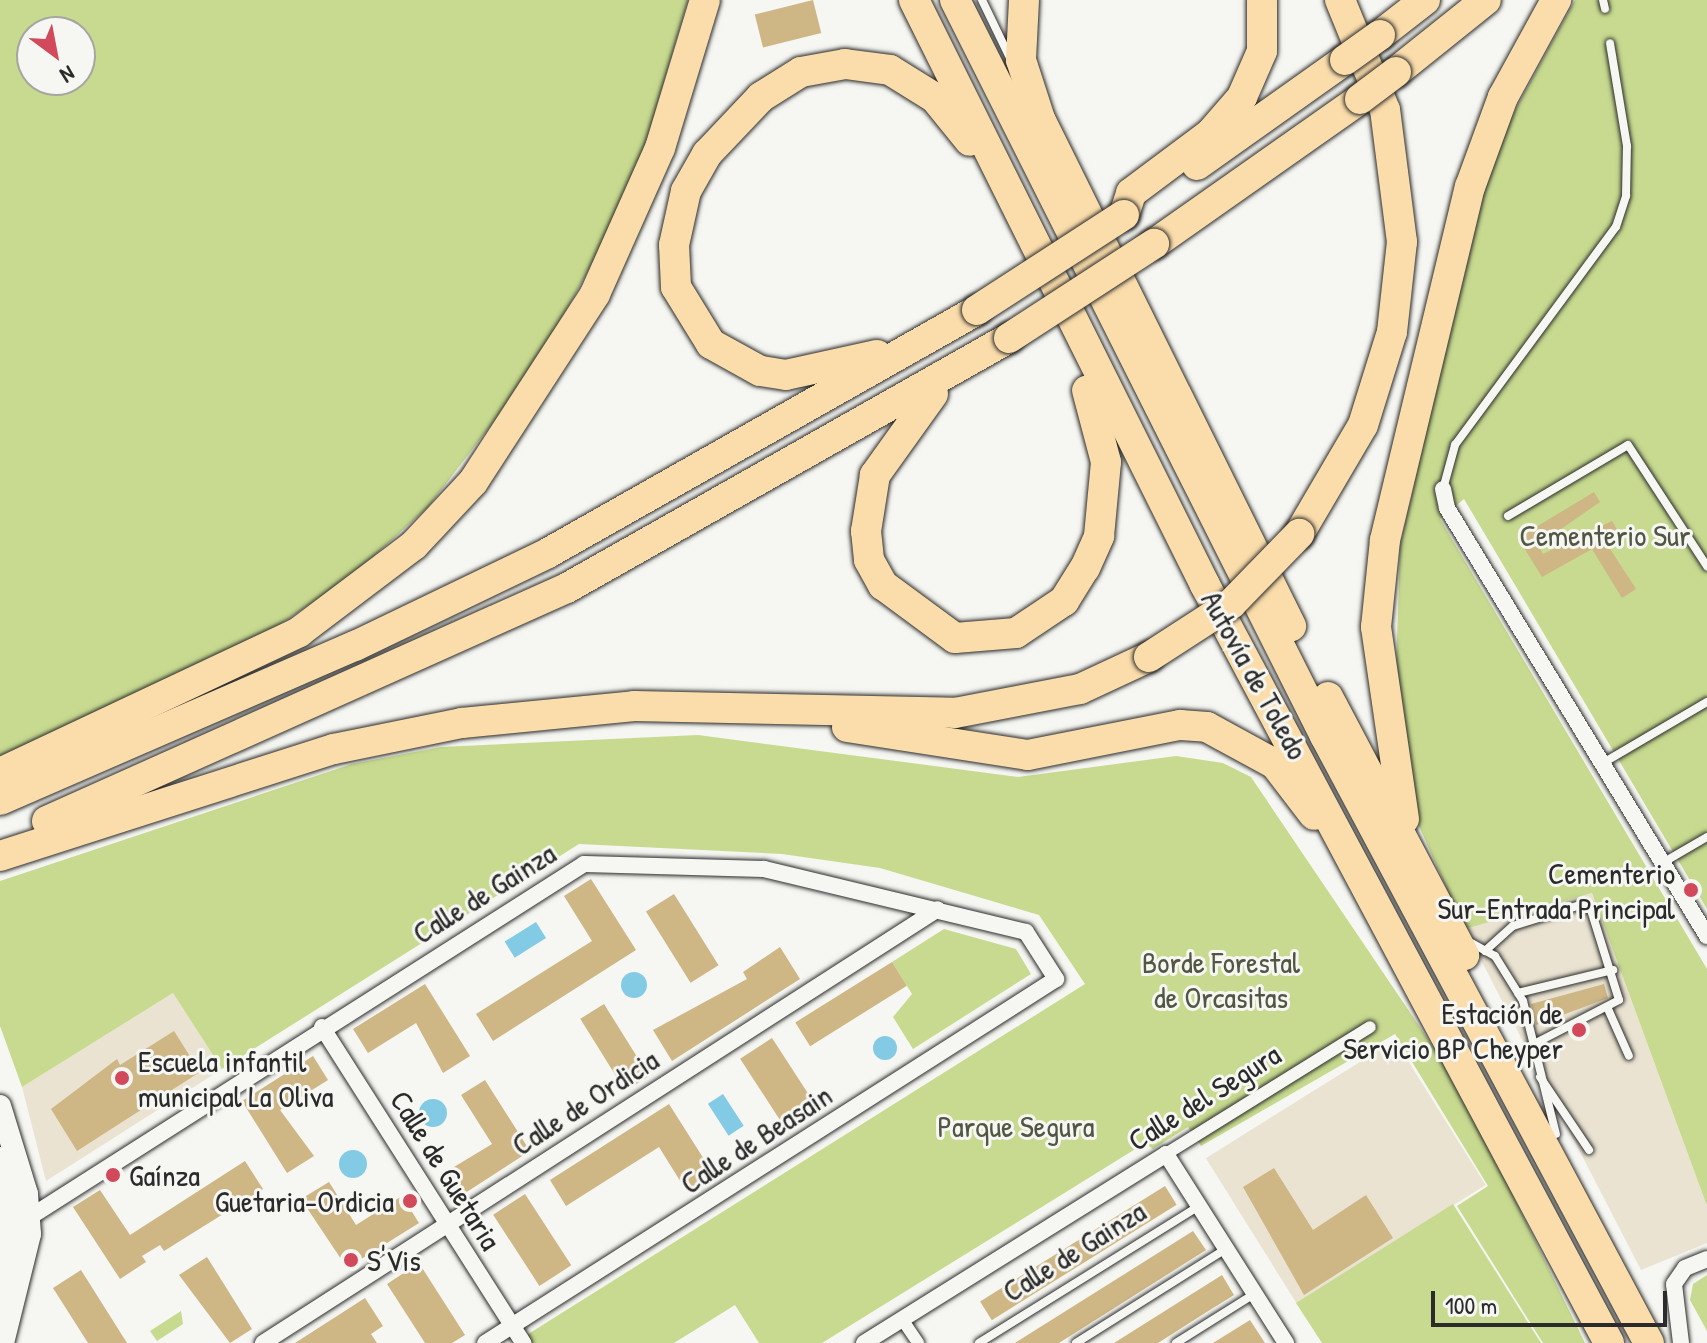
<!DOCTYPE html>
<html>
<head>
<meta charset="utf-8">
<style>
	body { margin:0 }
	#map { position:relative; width:1707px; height:1343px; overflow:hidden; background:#f6f6f2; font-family:"Patrick Hand",sans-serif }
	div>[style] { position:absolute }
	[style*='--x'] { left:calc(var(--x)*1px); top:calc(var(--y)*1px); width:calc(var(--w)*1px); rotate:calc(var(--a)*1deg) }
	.built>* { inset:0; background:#eae3d1; transform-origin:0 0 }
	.green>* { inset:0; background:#c7da8f }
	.water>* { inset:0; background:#83cbe4; transform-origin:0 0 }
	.round { border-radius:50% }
	.building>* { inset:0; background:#ceb685; transform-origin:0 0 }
	.roads { filter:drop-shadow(0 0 2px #2b2b2b) drop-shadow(0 0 2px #2b2b2b) }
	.service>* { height:8px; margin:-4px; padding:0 4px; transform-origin:4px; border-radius:4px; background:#f6f6f2 }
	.pedestrian>* { height:12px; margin:-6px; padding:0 6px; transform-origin:6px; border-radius:6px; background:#f6f6f2 }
	.minor>* { height:16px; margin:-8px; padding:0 8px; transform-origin:8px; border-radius:8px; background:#f6f6f2 }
	.secondary>* { height:22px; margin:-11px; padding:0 11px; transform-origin:11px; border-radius:11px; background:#f6f6f2 }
	.motorway>* { height:30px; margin:-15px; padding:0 15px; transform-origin:15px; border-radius:15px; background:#fbddab }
	.bridges { filter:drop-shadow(0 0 2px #2b2b2b) drop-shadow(0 0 2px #2b2b2b) }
	.motorway-bridge>* { height:30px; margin:-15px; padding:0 15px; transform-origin:15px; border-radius:15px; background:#fbddab }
	.dots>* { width:22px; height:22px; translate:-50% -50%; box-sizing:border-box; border:4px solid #f6f6f2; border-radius:50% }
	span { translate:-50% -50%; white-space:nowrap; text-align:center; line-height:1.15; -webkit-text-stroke:6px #f6f6f2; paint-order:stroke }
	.park-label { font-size:30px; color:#525744 }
	.street-label { font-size:30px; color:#2b2b2b }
	.poi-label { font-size:30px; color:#2b2b2b }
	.right { translate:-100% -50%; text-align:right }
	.left { translate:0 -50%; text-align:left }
	.north { position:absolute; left:16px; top:16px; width:80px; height:80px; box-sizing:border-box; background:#f6f6f2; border:2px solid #a5a5a2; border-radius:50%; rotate:148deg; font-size:22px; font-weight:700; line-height:32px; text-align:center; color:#2b2b2b }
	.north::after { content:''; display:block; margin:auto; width:28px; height:36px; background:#d1495b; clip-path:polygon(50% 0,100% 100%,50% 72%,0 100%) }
	.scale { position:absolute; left:1431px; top:1291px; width:236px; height:36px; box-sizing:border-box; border:4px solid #2b2b2b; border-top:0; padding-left:10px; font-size:24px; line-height:28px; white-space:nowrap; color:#2b2b2b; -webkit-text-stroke:6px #f6f6f2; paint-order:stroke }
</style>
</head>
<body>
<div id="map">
	<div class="built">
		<i style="clip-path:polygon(1592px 893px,1707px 1206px,1707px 1243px,1641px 1270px,1465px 929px)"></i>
		<i style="clip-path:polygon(173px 993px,222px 1069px,46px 1181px,22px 1087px)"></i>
		<i style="left:1395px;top:1040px;width:171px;height:223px;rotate:58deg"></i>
	</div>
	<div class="green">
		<i style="clip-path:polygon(evenodd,0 0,688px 0,646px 143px,611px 230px,531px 373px,428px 507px,353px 575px,273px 629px,0 759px,0 0,32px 32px,80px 32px,80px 80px,32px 80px,32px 32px)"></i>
		<i style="clip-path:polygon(1575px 0,1707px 0,1707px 909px,1464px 499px,1440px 519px,1707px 969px,1707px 1206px,1592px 893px,1465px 929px,1418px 824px,1395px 703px,1400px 546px,1488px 160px)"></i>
		<i style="clip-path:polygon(698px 735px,1018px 777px,1176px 756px,1223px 763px,1251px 777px,1459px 1085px,1585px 1343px,1543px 1343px,1457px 1206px,1488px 1186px,1395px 1034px,1201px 1146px,1188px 1127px,1153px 1149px,1145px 1143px,822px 1343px,759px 1343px,735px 1305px,674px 1343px,514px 1343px,1085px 984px,1039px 915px,880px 868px,782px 854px,579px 844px,222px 1069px,173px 993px,22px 1087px,0 1026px,0 881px,352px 764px,441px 747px)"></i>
		<i style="clip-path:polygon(944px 929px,1016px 949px,1031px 974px,913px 1049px,893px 1017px,912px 994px,892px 962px)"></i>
		<i style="clip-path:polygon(1453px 1204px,1541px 1343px,1322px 1343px,1296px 1303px)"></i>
		<i style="clip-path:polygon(1707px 1275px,1707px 1331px,1690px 1300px,1693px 1284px)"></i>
		<i style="clip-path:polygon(181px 1311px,183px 1324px,157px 1341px,150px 1331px)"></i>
	</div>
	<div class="water">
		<i style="left:536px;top:922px;width:19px;height:37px;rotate:58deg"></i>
		<i class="round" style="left:621px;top:972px;width:26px;height:26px"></i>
		<i class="round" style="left:873px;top:1036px;width:24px;height:24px"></i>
		<i style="left:723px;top:1094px;width:38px;height:18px;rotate:57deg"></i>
		<i class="round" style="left:419px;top:1099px;width:28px;height:28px"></i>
		<i class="round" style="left:339px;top:1150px;width:28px;height:28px"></i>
	</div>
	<div class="building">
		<i style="left:813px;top:0;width:34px;height:60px;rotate:76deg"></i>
		<i style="clip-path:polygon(1594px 492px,1600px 502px,1538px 545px,1543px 554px,1612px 521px,1619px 533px,1605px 541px,1636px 589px,1622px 598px,1592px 549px,1542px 577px,1518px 538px)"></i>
		<i style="clip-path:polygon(591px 879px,636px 950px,493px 1041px,476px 1014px,592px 941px,564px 896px)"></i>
		<i style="left:674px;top:894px;width:84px;height:33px;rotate:58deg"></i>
		<i style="clip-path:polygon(780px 947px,800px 979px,672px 1061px,653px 1030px,747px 979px,743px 972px)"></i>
		<i style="left:892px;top:962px;width:28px;height:114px;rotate:58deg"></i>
		<i style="clip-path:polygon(425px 984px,470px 1056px,443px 1073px,416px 1023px,368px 1053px,353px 1029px)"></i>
		<i style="clip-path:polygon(1604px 984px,1608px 998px,1536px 1025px,1531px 1004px)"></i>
		<i style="left:604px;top:1004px;width:85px;height:28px;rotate:58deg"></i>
		<i style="clip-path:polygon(174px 1031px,200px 1072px,77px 1151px,51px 1109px,117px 1059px,120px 1065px)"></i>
		<i style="left:772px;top:1038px;width:85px;height:38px;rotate:57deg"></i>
		<i style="clip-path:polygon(313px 1056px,328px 1080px,280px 1110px,314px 1156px,287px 1173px,242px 1101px)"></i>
		<i style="clip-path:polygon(485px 1080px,530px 1151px,459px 1197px,444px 1173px,492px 1144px,461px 1095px)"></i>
		<i style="clip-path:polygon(669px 1104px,714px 1175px,687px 1192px,659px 1147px,566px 1206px,550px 1180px)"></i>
		<i style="clip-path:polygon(245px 1161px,263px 1189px,164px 1251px,160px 1245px,142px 1256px,146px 1262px,120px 1279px,73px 1207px,100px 1190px,130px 1235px)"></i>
		<i style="clip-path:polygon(1274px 1168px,1313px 1230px,1366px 1195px,1393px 1238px,1304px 1295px,1243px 1187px)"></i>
		<i style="clip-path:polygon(329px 1182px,356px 1225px,402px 1196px,419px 1223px,347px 1268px,301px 1199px)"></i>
		<i style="left:1165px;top:1186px;width:22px;height:218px;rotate:58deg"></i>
		<i style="left:525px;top:1194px;width:85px;height:38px;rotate:57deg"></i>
		<i style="clip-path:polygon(1193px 1231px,1206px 1250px,1059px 1343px,1015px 1343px)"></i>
		<i style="clip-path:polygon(207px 1257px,252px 1329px,230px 1343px,179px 1275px)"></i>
		<i style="clip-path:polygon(419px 1263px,465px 1335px,452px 1343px,425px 1343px,387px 1284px)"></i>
		<i style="clip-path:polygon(81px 1270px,127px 1343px,88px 1343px,53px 1288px)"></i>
		<i style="clip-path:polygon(1222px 1275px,1234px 1295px,1205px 1313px,1158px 1343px,1114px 1343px)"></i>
		<i style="clip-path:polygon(365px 1298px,383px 1326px,371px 1334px,377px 1343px,295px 1343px)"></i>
		<i style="clip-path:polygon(1250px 1320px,1265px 1343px,1213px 1343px)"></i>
	</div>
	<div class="roads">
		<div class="service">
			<i style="--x:982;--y:0;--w:64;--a:64.2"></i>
			<i style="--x:1603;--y:0;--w:9;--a:77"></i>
			<i style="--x:1443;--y:489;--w:46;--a:-74.7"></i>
			<i style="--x:1455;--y:445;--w:271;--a:-53.6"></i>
			<i style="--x:1616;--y:227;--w:33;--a:-72"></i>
			<i style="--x:1626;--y:196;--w:50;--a:-88.9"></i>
			<i style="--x:1627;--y:146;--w:104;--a:-99.4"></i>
			<i style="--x:1508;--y:516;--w:139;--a:-30.6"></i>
			<i style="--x:1628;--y:445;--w:145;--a:56.9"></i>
			<i style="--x:1603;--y:763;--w:121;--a:-30.4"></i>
			<i style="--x:1664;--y:862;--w:50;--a:-30.2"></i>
			<i style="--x:1466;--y:940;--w:33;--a:29"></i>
			<i style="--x:1495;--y:956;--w:53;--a:58.1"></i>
			<i style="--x:1523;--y:1001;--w:137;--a:76.1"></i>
			<i style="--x:1485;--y:951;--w:38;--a:-42"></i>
			<i style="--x:1513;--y:926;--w:70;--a:-17.4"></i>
			<i style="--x:1580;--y:905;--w:12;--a:24"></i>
			<i style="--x:1591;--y:910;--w:94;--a:72.7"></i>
			<i style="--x:1619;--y:1000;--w:98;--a:152.7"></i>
			<i style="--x:1518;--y:993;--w:98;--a:-13.6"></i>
			<i style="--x:1608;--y:1009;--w:51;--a:65.9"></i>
			<i style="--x:1540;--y:1077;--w:88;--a:56.1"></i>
			<i style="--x:979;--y:1343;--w:259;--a:-31.9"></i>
			<i style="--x:1076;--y:1343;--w:177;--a:-32.1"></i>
			<i style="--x:1176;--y:1343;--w:92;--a:-32.1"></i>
		</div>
		<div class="pedestrian">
			<i style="--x:1166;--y:1154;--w:240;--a:-31.9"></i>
			<i style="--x:902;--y:1319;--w:29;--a:56"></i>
		</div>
		<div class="minor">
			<i style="--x:1443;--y:489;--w:19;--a:78"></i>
			<i style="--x:1447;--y:508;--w:501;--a:58.72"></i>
			<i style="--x:322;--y:1027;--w:375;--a:57.5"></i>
			<i style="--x:30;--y:1217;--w:657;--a:-32.5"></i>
			<i style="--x:584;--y:864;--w:180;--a:1.6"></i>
			<i style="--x:764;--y:869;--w:269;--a:13.5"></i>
			<i style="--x:1026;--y:932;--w:56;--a:57.4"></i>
			<i style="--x:1056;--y:979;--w:677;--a:147.48"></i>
			<i style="--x:263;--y:1343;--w:802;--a:-32.74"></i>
			<i style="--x:864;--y:1343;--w:356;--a:-32"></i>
			<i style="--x:1166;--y:1154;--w:224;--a:57.6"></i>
			<i style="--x:1681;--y:1343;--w:59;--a:-96.8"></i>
			<i style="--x:1674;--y:1284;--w:19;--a:-55"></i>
			<i style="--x:1685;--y:1268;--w:24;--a:-22"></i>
		</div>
		<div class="secondary">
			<i style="--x:0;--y:1106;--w:92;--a:72.9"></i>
			<i style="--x:27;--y:1194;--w:40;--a:85.7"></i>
			<i style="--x:30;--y:1234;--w:112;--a:103.9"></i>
			<i style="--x:0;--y:1158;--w:56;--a:78.7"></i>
			<i style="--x:11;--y:1213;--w:90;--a:97"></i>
		</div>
		<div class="motorway">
			<i style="--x:914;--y:0;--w:653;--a:63.55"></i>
			<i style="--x:1205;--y:585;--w:859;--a:61.94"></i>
			<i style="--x:955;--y:0;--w:824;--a:63.31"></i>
			<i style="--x:1325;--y:736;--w:688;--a:61.91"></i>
			<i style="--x:1024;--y:0;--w:60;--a:92.9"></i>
			<i style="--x:1021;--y:60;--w:62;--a:72.1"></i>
			<i style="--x:1040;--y:119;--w:566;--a:63.66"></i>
			<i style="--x:1380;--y:35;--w:57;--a:-37.9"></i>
			<i style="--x:1396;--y:72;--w:115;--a:-38.7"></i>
			<i style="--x:1197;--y:165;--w:181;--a:-35.4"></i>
			<i style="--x:1124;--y:215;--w:23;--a:-72"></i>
			<i style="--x:1131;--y:193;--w:99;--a:-36.8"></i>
			<i style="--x:1210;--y:134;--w:49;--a:-49.1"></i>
			<i style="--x:1242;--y:97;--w:50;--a:-66.5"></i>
			<i style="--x:1262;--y:51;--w:51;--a:-90"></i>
			<i style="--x:1154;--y:244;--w:252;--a:-35.1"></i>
			<i style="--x:877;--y:355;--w:93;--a:167.6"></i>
			<i style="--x:786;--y:375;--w:26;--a:-171"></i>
			<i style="--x:760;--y:371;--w:56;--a:-151.1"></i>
			<i style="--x:711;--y:344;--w:67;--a:-121.6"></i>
			<i style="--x:676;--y:287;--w:42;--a:-92.7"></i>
			<i style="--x:674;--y:245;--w:55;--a:-77.5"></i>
			<i style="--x:686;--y:191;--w:43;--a:-60.4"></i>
			<i style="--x:707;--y:154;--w:79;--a:-46.5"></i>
			<i style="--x:761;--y:97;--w:47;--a:-32"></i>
			<i style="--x:801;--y:72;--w:45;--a:-10.3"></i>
			<i style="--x:845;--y:64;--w:45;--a:7.6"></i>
			<i style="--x:890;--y:70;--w:53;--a:31.9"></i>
			<i style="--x:935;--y:98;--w:55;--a:50.9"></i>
			<i style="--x:933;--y:394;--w:100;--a:125.6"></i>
			<i style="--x:875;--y:475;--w:57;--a:99.1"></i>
			<i style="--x:866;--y:531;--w:29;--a:84"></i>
			<i style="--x:869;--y:560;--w:29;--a:61"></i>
			<i style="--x:883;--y:585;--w:89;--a:36.4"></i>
			<i style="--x:955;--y:638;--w:61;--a:-4.7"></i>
			<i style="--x:1016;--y:633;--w:58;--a:-33.7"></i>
			<i style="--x:1064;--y:601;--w:39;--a:-58"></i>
			<i style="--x:1085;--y:568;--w:35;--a:-66"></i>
			<i style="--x:1099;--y:536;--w:74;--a:-84.6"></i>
			<i style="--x:1106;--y:462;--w:74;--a:-104.8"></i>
			<i style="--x:1299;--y:534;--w:126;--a:-59.6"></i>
			<i style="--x:1363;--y:425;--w:97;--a:-72.7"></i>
			<i style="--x:1392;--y:332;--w:91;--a:-83.7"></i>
			<i style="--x:1402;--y:242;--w:133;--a:-97.3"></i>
			<i style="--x:1385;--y:110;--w:119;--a:-112.2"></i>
			<i style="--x:1328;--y:697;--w:292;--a:62.2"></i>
			<i style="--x:847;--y:727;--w:183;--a:8.8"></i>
			<i style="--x:1028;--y:755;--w:155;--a:-11.2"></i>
			<i style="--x:1180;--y:725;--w:27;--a:4"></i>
			<i style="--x:1207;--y:727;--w:77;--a:28.6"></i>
			<i style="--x:1275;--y:764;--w:64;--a:52.6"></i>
			<i style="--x:0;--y:773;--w:331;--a:-25.2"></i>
			<i style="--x:299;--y:632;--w:144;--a:-37.1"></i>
			<i style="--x:414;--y:545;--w:86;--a:-46.9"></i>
			<i style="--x:473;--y:482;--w:224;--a:-57"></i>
			<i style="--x:595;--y:294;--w:160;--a:-66"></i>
			<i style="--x:660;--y:148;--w:155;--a:-73.1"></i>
			<i style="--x:0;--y:800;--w:387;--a:-23.5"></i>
			<i style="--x:355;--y:646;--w:214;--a:-25.7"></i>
			<i style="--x:548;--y:553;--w:493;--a:-29.5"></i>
			<i style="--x:1404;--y:819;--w:194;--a:-98.3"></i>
			<i style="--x:1376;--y:627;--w:87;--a:-84.1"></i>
			<i style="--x:1385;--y:540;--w:363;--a:-76.5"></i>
			<i style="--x:1470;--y:187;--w:96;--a:-69.9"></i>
			<i style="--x:1503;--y:97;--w:111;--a:-61.3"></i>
			<i style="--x:47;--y:821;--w:570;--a:-24.14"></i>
			<i style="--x:567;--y:588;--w:508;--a:-29.49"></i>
			<i style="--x:0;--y:856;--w:351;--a:-17.8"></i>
			<i style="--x:334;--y:749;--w:131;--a:-11.5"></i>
			<i style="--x:462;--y:723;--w:173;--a:-5.6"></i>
			<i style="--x:634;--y:706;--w:321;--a:1.2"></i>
			<i style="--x:955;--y:713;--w:127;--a:-10.9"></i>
			<i style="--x:1080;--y:689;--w:76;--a:-24.9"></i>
		</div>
	</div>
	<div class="bridges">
		<div class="motorway-bridge">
			<i style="--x:1345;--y:60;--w:43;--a:-35.5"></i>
			<i style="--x:1360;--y:99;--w:45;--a:-36.9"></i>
			<i style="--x:977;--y:310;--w:175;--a:-32.9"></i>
			<i style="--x:1009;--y:338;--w:173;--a:-33"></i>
			<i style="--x:1149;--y:657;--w:98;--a:-32.9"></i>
			<i style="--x:1231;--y:604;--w:98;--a:-45.8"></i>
		</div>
	</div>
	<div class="dots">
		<i style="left:1691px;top:890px;background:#d1495b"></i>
		<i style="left:1579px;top:1030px;background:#d1495b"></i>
		<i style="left:122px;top:1078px;background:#d1495b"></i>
		<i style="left:113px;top:1175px;background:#d1495b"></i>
		<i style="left:410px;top:1201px;background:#d1495b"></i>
		<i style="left:351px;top:1260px;background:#d1495b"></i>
	</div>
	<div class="park-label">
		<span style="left:1605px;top:535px">Cementerio Sur</span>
		<span style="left:1221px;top:979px">Borde Forestal<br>de Orcasitas</span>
		<span style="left:1016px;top:1126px">Parque Segura</span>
	</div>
	<div class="street-label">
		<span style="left:1255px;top:675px;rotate:61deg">Autovía de Toledo</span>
		<span style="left:484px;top:893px;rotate:-32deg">Calle de Gainza</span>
		<span style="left:1204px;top:1097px;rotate:-32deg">Calle del Segura</span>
		<span style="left:585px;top:1102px;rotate:-33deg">Calle de Ordicia</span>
		<span style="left:756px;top:1139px;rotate:-33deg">Calle de Beasain</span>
		<span style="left:446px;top:1170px;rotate:58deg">Calle de Guetaria</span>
		<span style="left:1074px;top:1251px;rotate:-32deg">Calle de Gainza</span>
	</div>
	<div class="poi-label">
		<span class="right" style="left:1675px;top:890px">Cementerio<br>Sur-Entrada Principal</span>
		<span class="right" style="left:1563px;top:1030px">Estación de<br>Servicio BP Cheyper</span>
		<span class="left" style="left:138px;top:1078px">Escuela infantil<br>municipal La Oliva</span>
		<span class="left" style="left:129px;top:1175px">Gaínza</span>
		<span class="right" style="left:394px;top:1201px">Guetaria-Ordicia</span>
		<span class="left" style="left:367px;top:1260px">S'Vis</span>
	</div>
	<div class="north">N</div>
	<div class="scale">100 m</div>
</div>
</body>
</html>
